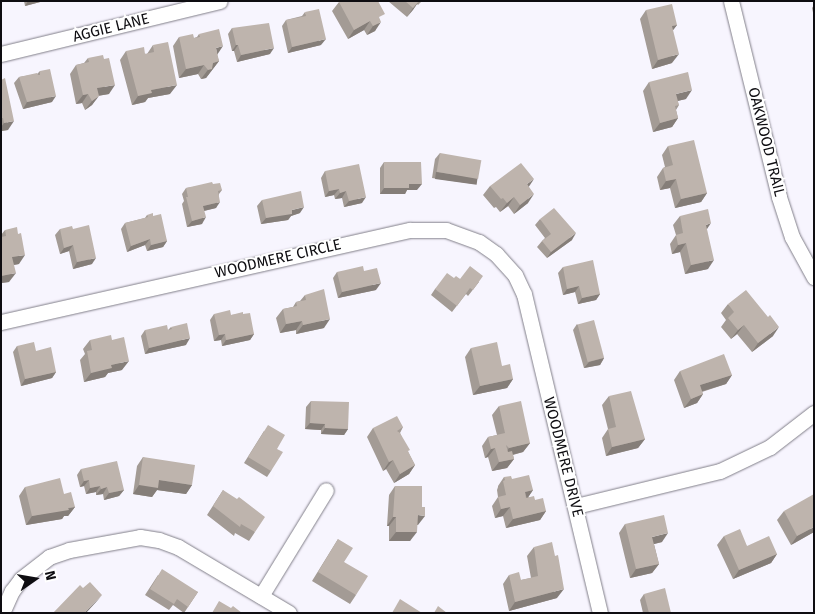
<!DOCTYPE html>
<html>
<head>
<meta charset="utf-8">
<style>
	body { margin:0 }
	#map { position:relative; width:815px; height:614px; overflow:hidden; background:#f7f5fe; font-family:"Fira Sans",sans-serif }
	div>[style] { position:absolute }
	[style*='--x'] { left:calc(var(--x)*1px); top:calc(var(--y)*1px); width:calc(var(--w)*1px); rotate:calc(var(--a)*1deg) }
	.roads { filter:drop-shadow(0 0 1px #817f89) drop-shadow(0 0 1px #817f89) }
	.street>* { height:15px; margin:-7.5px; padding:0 7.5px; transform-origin:7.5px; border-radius:7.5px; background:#fff }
	.wall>* { inset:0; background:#a39b95 }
	.shaded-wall>* { inset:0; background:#857e79; transform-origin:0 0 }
	.building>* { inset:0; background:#beb4ad; transform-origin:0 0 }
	span { translate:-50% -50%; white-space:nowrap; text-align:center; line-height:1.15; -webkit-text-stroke:4px #fff; paint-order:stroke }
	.street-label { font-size:15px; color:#0e0d11 }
	.frame { position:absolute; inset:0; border:2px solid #0e0d11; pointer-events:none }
	.north { position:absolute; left:10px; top:554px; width:50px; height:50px; -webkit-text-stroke:4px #fff; paint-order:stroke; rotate:77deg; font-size:14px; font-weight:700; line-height:20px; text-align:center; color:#0e0d11 }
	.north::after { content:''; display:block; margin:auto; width:18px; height:22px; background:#0e0d11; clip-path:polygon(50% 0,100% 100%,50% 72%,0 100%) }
</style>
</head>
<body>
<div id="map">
	<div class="roads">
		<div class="street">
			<i style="--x:731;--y:1;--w:202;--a:76.2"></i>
			<i style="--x:779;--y:197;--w:42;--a:72"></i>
			<i style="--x:792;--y:237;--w:46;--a:61.2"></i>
			<i style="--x:1;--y:54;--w:225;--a:-13.6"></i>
			<i style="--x:1;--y:322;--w:419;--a:-12.7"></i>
			<i style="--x:410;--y:230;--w:36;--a:0"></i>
			<i style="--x:446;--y:230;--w:35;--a:20"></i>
			<i style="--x:479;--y:242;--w:21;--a:35"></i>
			<i style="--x:496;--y:254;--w:28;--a:48"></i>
			<i style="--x:515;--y:275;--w:21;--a:65"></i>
			<i style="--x:524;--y:294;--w:328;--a:76.6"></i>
			<i style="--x:576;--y:506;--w:148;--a:-13.7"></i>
			<i style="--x:720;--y:471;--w:55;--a:-25.6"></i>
			<i style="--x:770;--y:447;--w:56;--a:-37.7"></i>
			<i style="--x:261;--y:596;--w:124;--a:-58.5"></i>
			<i style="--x:2;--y:613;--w:24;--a:-66"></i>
			<i style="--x:12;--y:591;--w:15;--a:-53"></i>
			<i style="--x:21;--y:579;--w:36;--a:-38"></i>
			<i style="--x:49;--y:557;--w:21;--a:-19"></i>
			<i style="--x:69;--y:550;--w:72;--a:-10.4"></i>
			<i style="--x:140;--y:537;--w:19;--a:9"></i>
			<i style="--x:159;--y:540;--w:20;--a:20"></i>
			<i style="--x:178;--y:547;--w:129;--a:30.7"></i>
		</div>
	</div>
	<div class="wall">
		<i style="clip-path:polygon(24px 1px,44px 1px,25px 6px)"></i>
		<i style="clip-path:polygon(388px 1px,422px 1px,418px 5px,417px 4px,407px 17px)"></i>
		<i style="clip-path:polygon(339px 2px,380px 20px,375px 31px,367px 35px,364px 30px,348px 39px,332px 11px)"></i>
		<i style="clip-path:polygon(814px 5px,814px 17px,812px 8px)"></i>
		<i style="clip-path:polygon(646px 10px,677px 25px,673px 30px,672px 63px,652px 69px,640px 19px)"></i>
		<i style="clip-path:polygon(305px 12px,321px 45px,288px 53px,282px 26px,286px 20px,302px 16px)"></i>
		<i style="clip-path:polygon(232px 28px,270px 54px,237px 62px,234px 51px,232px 51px,228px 34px)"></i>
		<i style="clip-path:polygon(199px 34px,217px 55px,219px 61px,206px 78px,201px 79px,198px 74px,179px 78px,173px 46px,179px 37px,194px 38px,197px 37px)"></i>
		<i style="clip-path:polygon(153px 45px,170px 94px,148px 98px,145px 102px,132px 105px,120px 60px,126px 51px,147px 54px)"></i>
		<i style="clip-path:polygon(88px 58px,109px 94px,98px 96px,92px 105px,85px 110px,82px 103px,76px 104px,70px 74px,76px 65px,84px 63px)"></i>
		<i style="clip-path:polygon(40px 71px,52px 102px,23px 109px,14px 83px,19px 77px,37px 74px)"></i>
		<i style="clip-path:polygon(1px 80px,8px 130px,1px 131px)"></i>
		<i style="clip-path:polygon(649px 82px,686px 99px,677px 101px,679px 105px,676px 110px,678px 118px,672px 127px,653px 132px,643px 91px)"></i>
		<i style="clip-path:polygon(668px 146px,707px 193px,701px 202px,675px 208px,670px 188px,660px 190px,657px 177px,663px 168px,665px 167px,662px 155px)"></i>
		<i style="clip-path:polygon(440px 153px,474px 184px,432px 178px,435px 159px)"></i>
		<i style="clip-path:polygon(384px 162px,417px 190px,407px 190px,405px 194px,380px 194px,380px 168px)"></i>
		<i style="clip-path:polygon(325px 171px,362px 203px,344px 207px,342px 198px,335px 199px,334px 195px,325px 197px,321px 178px)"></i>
		<i style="clip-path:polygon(213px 184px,222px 190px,219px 194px,216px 208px,204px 211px,202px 224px,187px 227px,182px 204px,184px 201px,182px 194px,186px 188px)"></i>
		<i style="clip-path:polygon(490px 186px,528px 187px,528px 203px,514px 214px,508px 206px,500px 212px,496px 207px,494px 208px,483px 195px)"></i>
		<i style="clip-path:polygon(262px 200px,300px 213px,291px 216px,288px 220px,261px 224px,257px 206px)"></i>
		<i style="clip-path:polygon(147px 215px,153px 216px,167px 241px,163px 247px,147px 251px,145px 245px,127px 252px,121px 229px,125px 223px,145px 218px)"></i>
		<i style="clip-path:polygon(680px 216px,707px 229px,708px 269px,685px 274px,680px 252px,672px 254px,670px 244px,676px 235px,673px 225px)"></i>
		<i style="clip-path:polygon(540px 219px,572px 240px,547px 258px,537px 247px,542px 241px,545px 238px,535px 225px)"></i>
		<i style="clip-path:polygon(60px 229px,73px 229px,92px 264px,73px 269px,69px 251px,60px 254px,55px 235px)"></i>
		<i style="clip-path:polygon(5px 230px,18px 234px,19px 264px,14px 265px,9px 282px,1px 283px,1px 235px)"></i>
		<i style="clip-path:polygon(563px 267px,600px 294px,596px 300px,578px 304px,575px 292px,563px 295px,558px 273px)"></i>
		<i style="clip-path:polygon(364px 271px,376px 290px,338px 298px,333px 278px,337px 272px)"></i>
		<i style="clip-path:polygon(454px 278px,479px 282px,468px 296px,466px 294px,452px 312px,431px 295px,435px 289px)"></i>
		<i style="clip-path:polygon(305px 295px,324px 328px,296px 334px,296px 330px,280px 333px,276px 318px,283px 309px,293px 307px,296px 302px,300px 301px)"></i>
		<i style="clip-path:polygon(728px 304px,773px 336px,752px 352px,737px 334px,731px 339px,721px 327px,726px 320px,721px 313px)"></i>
		<i style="clip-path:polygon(214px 314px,231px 315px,243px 314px,254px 334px,250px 340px,222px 346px,221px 340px,214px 341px,210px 320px)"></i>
		<i style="clip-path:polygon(577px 324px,604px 358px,600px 365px,584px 368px,573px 330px)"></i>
		<i style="clip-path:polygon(171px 327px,186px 345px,145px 354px,141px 336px,145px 330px,168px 330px)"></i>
		<i style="clip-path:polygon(90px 340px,112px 340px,122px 370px,108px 373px,105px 377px,84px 382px,80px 360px,85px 354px,83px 349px)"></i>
		<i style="clip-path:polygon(17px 346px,36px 351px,56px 372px,52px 378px,21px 386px,13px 352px)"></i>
		<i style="clip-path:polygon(471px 348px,502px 366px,513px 379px,507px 388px,473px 395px,465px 357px)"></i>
		<i style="clip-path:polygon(680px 371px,732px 375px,726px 384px,702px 392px,703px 394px,697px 403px,684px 408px,674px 380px)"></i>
		<i style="clip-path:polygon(609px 396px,645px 439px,638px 448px,606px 456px,602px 438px,608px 429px,602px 405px)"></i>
		<i style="clip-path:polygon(311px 401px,348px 429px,344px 435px,321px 434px,321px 430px,305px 429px,306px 407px)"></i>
		<i style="clip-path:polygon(499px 406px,530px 443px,523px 452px,513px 455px,514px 459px,507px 468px,492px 471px,488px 457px,485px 458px,482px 446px,488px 437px,497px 435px,492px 415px)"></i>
		<i style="clip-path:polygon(403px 427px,400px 433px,408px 452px,415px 465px,409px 474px,394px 483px,386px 469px,383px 471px,367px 437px,373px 428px)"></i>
		<i style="clip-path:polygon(264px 431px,277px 449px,271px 471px,267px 477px,244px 463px)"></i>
		<i style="clip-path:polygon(143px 457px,192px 485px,186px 494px,157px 490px,152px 497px,133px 494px,137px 466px)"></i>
		<i style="clip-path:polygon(81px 469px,124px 490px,119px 496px,104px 500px,103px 494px,96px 495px,96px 492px,86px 494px,84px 486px,80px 487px,77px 475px)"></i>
		<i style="clip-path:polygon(504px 477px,512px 479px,533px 490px,528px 497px,535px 500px,546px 511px,540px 520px,506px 528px,503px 516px,495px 518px,492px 506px,498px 497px,497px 490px,498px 487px,498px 486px)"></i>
		<i style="clip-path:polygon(395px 486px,418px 525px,417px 525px,410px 541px,389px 541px,389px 526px,387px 526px,389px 495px)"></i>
		<i style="clip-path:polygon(25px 487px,64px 494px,75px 507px,68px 516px,64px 516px,62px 519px,26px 525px,19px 496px)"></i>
		<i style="clip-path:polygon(223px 490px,255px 532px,249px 541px,235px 533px,234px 536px,207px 515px)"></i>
		<i style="clip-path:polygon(784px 511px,814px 532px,791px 545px,777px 520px)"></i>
		<i style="clip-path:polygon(625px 524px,662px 542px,654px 544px,659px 564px,652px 573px,630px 578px,619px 533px)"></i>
		<i style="clip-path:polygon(724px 536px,747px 546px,777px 554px,771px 563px,733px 579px,717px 545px)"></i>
		<i style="clip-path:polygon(338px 539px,344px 562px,356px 595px,350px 604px,312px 581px)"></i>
		<i style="clip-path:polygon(534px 547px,557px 598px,509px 611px,503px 584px,509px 575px,521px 580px,531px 578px,527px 556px)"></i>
		<i style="clip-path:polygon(158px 575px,198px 592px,184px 613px,173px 605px,169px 610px,145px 595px)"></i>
		<i style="clip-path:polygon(644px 594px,671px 613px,643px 613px,640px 600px)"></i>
	</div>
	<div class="shaded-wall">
		<i style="clip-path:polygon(28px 1px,44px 1px,25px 6px)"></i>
		<i style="clip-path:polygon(419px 1px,413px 10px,407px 17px,413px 8px)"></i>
		<i style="clip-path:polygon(370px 21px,364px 30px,348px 39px,354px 30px)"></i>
		<i style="clip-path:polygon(381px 22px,375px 31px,367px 35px,373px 26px)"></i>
		<i style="clip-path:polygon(677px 25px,670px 34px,672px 26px)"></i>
		<i style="clip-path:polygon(326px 39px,321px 45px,288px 53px,292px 47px)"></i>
		<i style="clip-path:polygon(236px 45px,238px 45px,234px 51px,232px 51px)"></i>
		<i style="clip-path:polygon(223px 46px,217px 55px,216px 48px)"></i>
		<i style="clip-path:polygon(274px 48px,270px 54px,237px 62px,241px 55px)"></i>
		<i style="clip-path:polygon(679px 54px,672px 63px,652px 69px,658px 60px)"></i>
		<i style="clip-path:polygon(219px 61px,206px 78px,201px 79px,213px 63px)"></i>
		<i style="clip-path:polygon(204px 65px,198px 74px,179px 78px,186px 69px)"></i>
		<i style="clip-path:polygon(115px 85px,109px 94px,90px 97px,97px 88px)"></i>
		<i style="clip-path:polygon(177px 85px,170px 94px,148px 98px,145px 102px,132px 105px,138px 96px,151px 90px)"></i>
		<i style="clip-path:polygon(692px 90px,686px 99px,669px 103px,676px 94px)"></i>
		<i style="clip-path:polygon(88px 94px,82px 103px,76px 104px,83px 95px)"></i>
		<i style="clip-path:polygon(56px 96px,52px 102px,23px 109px,27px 102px)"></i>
		<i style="clip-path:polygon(99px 96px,92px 105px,85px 110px,92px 101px)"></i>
		<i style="clip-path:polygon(678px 118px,672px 127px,653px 132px,660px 123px)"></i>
		<i style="clip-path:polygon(14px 121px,8px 130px,1px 131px,1px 127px,4px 123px)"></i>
		<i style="left:436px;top:172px;width:42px;height:7px;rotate:8deg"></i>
		<i style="clip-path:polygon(534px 179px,528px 188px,527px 184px)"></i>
		<i style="clip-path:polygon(676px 179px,670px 188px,660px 190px,666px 181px)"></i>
		<i style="clip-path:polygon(409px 184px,422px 184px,417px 190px,407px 190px,405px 194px,380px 194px,384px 188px)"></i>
		<i style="clip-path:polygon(339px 189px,334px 195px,325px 197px,329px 191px)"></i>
		<i style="clip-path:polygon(346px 191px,342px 198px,335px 199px,340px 193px)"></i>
		<i style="clip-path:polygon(707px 193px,701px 202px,675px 208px,681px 199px)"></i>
		<i style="clip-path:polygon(534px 194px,528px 203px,514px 214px,520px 205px)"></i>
		<i style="clip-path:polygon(366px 197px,362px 203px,344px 207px,349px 201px)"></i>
		<i style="clip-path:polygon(514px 197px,508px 206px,500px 212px,507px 203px)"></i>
		<i style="clip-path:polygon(220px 202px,216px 208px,199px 212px,203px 206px)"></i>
		<i style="clip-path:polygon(304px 207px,300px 213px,291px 216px,288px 220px,261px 224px,266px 218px,292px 210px)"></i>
		<i style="clip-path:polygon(206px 217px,202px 224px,187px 227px,192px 221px)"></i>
		<i style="clip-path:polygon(711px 223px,705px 232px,706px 225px)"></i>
		<i style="clip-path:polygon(576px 233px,572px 240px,547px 258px,551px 252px)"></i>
		<i style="clip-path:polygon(150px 239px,145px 245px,127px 252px,131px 246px)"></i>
		<i style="clip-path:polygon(167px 241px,163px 247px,147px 251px,151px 245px)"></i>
		<i style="clip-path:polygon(686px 243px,680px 252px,672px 254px,678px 245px)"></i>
		<i style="clip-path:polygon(73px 245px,69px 251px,60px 254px,64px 248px)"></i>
		<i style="clip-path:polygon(25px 255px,19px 264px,6px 266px,12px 257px)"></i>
		<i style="clip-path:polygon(96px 258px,92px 264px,73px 269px,77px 262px)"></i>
		<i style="clip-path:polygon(714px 260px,708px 269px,685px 274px,691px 265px)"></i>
		<i style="clip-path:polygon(16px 273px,9px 282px,1px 283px,1px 276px)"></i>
		<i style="clip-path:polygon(381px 283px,376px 290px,338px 298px,342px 292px)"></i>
		<i style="clip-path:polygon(579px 286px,575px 292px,563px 295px,567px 289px)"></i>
		<i style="clip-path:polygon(600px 294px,596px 300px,578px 304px,582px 298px)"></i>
		<i style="clip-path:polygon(330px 319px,324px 328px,296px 334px,303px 325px)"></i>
		<i style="clip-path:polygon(302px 321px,296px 330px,280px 333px,286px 324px)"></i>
		<i style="clip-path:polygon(744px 325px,737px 334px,731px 339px,738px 330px)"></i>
		<i style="clip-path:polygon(779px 327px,773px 336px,752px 352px,758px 343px)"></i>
		<i style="clip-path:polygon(225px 334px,221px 340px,214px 341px,219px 335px)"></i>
		<i style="clip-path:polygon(254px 334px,250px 340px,222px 346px,226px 340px)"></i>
		<i style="clip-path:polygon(190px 338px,186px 345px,145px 354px,149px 348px)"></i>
		<i style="clip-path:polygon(604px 358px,600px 365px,584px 368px,589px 362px)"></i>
		<i style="clip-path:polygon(129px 361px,122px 370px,108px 373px,105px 377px,84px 382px,91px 373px,111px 365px)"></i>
		<i style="clip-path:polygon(56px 372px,52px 378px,21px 386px,25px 379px)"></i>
		<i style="clip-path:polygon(732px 375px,726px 384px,693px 394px,700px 385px)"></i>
		<i style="clip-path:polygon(513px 379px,507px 388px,473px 395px,480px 386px)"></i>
		<i style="clip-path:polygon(703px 394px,697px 403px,684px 408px,691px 399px)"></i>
		<i style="clip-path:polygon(310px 423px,325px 424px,321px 430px,305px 429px)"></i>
		<i style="clip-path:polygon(325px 428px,348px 429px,344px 435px,321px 434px)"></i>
		<i style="clip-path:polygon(645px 439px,638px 448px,606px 456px,612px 447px)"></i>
		<i style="clip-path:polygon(530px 443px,523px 452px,503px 457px,509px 448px)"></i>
		<i style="clip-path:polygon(495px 448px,488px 457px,485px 458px,491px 449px)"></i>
		<i style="clip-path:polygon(514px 459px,507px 468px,492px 471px,499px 462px)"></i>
		<i style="clip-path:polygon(393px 460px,386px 469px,383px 471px,389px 462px)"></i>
		<i style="clip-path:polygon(415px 465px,409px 474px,394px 483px,400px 474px)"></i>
		<i style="clip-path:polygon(89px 480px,84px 486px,80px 487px,84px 481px)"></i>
		<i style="clip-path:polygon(159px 480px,192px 485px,186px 494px,157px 490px,152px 497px,133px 494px,139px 485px)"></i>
		<i style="clip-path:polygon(100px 486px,96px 492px,86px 494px,90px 488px)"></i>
		<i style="clip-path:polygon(107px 487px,103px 494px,96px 495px,101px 489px)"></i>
		<i style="clip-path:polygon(124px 490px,119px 496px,104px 500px,109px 493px)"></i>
		<i style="clip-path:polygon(533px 490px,527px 499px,525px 492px)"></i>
		<i style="clip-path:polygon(75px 507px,68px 516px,64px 516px,62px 519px,26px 525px,32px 516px)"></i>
		<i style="clip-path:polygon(510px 507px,503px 516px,495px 518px,501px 509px)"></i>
		<i style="clip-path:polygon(546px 511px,540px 520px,506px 528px,513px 519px)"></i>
		<i style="clip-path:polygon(418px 515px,425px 516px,418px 525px,412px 524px)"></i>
		<i style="clip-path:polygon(393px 517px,396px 517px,389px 526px,387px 526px)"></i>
		<i style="clip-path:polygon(814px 527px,814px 532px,791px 545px,797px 536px)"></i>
		<i style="clip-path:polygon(396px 532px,417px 532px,410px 541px,389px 541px)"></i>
		<i style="clip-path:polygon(668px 533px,662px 542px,646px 546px,652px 537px)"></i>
		<i style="clip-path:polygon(777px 554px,771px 563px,733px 579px,739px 570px)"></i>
		<i style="clip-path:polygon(659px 564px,652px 573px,630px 578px,636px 569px)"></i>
		<i style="clip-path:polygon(564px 589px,557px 598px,509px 611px,515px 602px)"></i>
		<i style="clip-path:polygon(102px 595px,97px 601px,86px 613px,84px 613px)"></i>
	</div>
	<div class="building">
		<i style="clip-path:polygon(340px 1px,378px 1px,385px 14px,379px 17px,381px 22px,373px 26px,370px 21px,354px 30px,339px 2px)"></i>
		<i style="clip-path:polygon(405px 1px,419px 1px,413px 8px)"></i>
		<i style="clip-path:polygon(672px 4px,677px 25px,672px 26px,679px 54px,658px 60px,646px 10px)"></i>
		<i style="clip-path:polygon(319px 9px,326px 39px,292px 47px,286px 20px,306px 16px,305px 12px)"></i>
		<i style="clip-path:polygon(269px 23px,274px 48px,241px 55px,238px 45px,236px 45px,232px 28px)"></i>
		<i style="clip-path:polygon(219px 29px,223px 46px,216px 48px,219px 61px,213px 63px,212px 69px,208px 70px,204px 65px,186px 69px,179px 37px,193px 34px,194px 38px,200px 37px,199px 34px)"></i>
		<i style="clip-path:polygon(168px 42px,177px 85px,151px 90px,152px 93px,138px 96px,126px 51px,144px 47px,145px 54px,154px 52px,153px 45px)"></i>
		<i style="clip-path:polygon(103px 55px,104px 59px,109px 58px,115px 85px,97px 88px,99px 96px,92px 101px,88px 94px,83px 95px,76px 65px,89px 62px,88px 58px)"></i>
		<i style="clip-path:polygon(50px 69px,56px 96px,27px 102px,19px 77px,37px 73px,38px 75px,40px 75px,40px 71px)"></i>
		<i style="clip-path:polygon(688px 72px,692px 90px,676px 94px,679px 105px,675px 106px,678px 118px,660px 123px,649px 82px)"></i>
		<i style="clip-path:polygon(5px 78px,14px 121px,4px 123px,3px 118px,1px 118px,1px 80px)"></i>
		<i style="clip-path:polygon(694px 140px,707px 193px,681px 199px,676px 179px,666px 181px,663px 168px,673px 165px,668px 146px)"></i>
		<i style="left:440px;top:153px;width:42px;height:19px;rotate:10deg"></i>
		<i style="clip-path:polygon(384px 162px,421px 162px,422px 184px,409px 184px,409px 188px,384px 188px)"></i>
		<i style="clip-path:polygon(521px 163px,534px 179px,527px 184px,534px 194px,520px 205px,514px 197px,507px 203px,503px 198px,501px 199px,490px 186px)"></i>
		<i style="clip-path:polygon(359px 164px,366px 197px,349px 201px,346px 191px,340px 193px,339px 189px,329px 191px,325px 171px)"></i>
		<i style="clip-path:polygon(212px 182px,213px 184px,220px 183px,222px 190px,218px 191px,220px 202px,203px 206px,206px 217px,192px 221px,186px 197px,188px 197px,186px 188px)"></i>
		<i style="clip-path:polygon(301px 191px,304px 207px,292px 210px,292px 214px,266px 218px,262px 200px)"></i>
		<i style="clip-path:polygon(554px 208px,576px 233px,551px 252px,542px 241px,551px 234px,540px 219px)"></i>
		<i style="clip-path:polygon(708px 209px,711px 223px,706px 225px,714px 260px,691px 265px,686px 243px,678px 245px,676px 235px,683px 233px,680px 216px)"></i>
		<i style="clip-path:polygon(153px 213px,153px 216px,161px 214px,167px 241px,151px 245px,150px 239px,131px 246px,125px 223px,148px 217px,147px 215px)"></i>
		<i style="clip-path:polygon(89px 225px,96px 258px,77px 262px,73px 245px,64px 248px,60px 229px,72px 226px,73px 229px)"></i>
		<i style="clip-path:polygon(17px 227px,18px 234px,21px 233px,25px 255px,12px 257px,16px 273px,1px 276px,1px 237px,6px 236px,5px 230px)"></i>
		<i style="clip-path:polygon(593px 260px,600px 294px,582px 298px,579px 286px,567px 289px,563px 267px)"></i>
		<i style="clip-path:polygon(363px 266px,364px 271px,377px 268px,381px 283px,342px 292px,337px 272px)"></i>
		<i style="clip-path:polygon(470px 266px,483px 276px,473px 290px,470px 288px,457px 306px,435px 289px,447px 273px,454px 278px,456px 276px,460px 279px)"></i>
		<i style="clip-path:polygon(324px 289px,330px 319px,303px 325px,302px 321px,286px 324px,283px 309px,297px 306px,296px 302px,306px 300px,305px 295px)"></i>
		<i style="clip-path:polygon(746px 290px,768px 317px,770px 315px,779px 327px,758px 343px,744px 325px,738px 330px,728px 318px,734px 312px,728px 304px)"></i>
		<i style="clip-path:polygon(230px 310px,231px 315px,243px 312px,243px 314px,250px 313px,254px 334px,226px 340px,225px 334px,219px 335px,214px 314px)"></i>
		<i style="left:594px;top:320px;width:39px;height:17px;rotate:75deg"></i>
		<i style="clip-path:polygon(187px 323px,190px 338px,149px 348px,145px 330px,167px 325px,168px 330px,172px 329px,171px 327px)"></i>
		<i style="clip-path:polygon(111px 335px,112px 340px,124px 337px,129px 361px,111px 365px,112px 368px,91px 373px,87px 351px,92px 350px,90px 340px)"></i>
		<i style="clip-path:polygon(34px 342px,36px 351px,51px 347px,56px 372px,25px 379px,17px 346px)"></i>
		<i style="clip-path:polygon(497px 342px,502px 366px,510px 364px,513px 379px,480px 386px,471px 348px)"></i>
		<i style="clip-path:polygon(724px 354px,732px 375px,700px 385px,703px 394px,691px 399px,680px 371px)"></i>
		<i style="clip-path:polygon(631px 391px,645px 439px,612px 447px,608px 429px,616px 427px,609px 396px)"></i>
		<i style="clip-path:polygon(311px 401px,349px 402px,348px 429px,325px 428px,325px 424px,310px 423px)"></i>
		<i style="clip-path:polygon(521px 401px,530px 443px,509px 448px,506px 445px,508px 452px,512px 451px,514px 459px,499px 462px,495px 448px,491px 449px,488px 437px,505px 433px,499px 406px)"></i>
		<i style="clip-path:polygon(397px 416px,403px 427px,397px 431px,400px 433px,410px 450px,408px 451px,415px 465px,400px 474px,393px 460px,389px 462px,373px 428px)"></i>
		<i style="clip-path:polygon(268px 425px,285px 435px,277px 449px,283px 452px,271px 471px,248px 457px)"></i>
		<i style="clip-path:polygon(143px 457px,195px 465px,192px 485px,159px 480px,158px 488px,139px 485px)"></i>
		<i style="clip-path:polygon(117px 461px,124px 490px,109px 493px,107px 487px,101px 489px,100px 486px,90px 488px,89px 480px,84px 481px,81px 469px)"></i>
		<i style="clip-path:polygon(529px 475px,533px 490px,525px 492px,526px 498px,534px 496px,535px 500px,543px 498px,546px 511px,513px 519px,510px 507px,501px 509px,498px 497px,506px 495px,503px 481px,505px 480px,504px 477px,511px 476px,512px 479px)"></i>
		<i style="clip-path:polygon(60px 478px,64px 494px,71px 492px,75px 507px,68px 508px,69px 510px,32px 516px,25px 487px)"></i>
		<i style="clip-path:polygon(395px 486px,422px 486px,422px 507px,425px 507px,425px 516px,418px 515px,417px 532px,396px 532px,396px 517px,393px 517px)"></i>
		<i style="clip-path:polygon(223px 490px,237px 499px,239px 497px,265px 517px,255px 532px,241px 524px,240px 527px,213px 506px)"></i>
		<i style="clip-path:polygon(814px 494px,814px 527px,797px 536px,784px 511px)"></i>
		<i style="clip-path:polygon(664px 515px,668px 533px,652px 537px,659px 564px,636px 569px,625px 524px)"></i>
		<i style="clip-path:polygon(740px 529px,747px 546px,769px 536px,777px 554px,739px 570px,724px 536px)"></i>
		<i style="clip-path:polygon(338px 539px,353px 548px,344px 562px,368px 576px,356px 595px,318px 572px)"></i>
		<i style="clip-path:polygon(552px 542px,555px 556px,558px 555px,564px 589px,515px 602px,509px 575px,519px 572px,521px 580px,538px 576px,534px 547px)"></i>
		<i style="clip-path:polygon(162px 569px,198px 592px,188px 607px,177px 599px,174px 604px,150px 589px)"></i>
		<i style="clip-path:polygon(90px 582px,102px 595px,84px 613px,53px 613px,80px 585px,83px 588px)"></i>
		<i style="clip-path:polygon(665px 588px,671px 613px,649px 613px,644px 594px)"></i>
		<i style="clip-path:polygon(400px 599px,422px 613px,392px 613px)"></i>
		<i style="clip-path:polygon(219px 601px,231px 608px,233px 606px,242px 613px,212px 613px)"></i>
		<i style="clip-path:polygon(438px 606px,447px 613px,434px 613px)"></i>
	</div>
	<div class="street-label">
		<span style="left:111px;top:28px;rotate:-14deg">AGGIE LANE</span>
		<span style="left:766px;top:142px;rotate:76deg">OAKWOOD TRAIL</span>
		<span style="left:278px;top:259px;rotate:-13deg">WOODMERE CIRCLE</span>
		<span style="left:563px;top:457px;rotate:76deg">WOODMERE DRIVE</span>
	</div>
	<div class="frame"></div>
	<div class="north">N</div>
</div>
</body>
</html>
